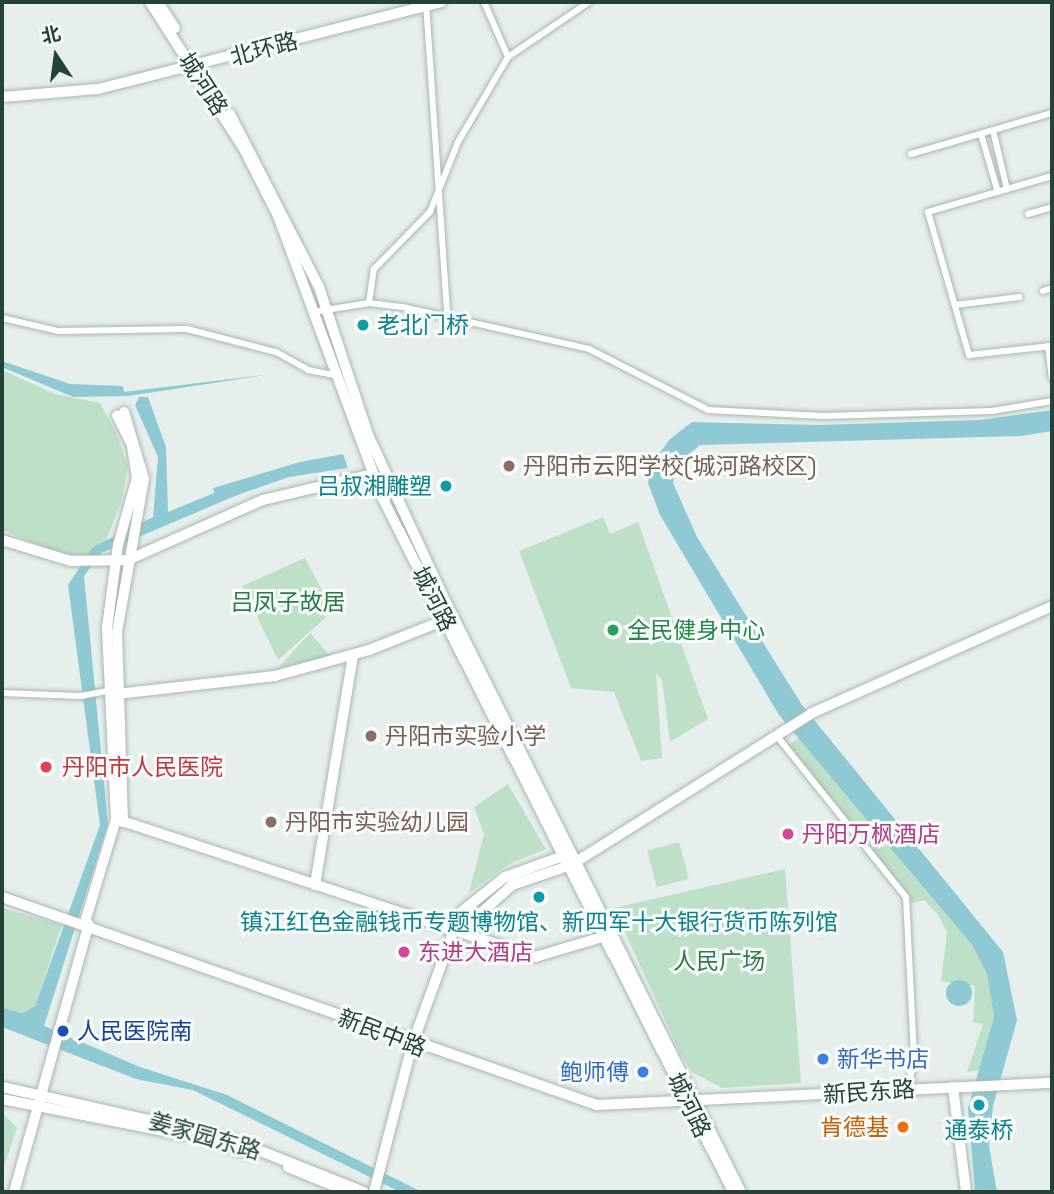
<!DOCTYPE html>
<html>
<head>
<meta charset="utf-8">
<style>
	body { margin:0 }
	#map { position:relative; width:1054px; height:1194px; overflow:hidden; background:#e6efeb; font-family:"Space Grotesk","Noto Sans SC",sans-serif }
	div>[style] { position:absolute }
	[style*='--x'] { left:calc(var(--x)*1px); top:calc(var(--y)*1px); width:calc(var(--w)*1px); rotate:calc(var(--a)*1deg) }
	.green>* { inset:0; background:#bfe0c8; transform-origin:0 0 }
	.water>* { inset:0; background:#8ec9d4 }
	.round { border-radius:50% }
	.roads { filter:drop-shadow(0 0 2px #a8b8b2) drop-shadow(0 0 2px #a8b8b2) }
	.street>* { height:6px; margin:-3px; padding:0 3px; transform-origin:3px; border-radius:3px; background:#fff }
	.secondary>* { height:10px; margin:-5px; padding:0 5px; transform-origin:5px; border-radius:5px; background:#fff }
	.dots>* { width:19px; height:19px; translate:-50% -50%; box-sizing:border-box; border:4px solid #f7fbf9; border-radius:50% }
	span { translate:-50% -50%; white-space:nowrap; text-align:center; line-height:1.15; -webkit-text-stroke:6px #f7fbf9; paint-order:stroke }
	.street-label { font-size:23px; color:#24423a }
	.culture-label { font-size:23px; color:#0d838f }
	.left { translate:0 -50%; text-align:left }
	.right { translate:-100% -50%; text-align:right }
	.education-label { font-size:23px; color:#785e54 }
	.park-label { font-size:23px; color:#2d7a4b }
	.leisure-label { font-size:23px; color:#27864d }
	.health-label { font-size:23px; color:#be3a42 }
	.hotel-label { font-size:23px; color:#b23c85 }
	.transit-label { font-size:23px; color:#164399 }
	.shop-label { font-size:23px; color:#366cbe }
	.food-label { font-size:23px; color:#c56008 }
	.frame { position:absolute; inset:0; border:4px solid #24423a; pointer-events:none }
	.north { position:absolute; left:21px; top:21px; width:70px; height:70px; -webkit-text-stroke:5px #f7fbf9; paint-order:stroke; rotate:347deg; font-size:19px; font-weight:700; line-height:28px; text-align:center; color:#24423a }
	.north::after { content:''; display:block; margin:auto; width:24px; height:32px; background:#24423a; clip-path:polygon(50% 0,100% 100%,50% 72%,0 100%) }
</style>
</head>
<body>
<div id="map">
	<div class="green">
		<i style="clip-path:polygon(2px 370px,55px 394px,100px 403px,116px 432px,128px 466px,122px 500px,100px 556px,61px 554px,2px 530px)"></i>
		<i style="clip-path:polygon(603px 517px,610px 534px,638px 522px,708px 719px,670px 742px,662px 680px,656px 673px,662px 758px,641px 761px,614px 692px,571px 688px,519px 551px)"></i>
		<i style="clip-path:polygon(305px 558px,333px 611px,278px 660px,242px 586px)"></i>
		<i style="clip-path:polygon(310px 633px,331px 657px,278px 668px)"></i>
		<i style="clip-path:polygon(799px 737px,972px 945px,987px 974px,994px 1017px,979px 1070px,967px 1072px,983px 1024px,973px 1022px,975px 986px,941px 981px,947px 933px,938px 915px,924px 900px,912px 903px,823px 796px,786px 747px)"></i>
		<i style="clip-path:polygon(508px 784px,546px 849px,509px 864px,469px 893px,484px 834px,474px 807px)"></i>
		<i style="left:679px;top:842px;width:38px;height:33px;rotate:75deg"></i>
		<i style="clip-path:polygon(785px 869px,801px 1083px,722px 1088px,692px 1072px,680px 1053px,614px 908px)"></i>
		<i style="clip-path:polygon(2px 908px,62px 925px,35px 1006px,21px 1013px,2px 1008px)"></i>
		<i style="clip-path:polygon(2px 1112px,17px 1128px,2px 1172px)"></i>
	</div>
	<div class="water">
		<i style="clip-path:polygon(2px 361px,70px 384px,123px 386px,124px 392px,265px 375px,128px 396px,73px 397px,2px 367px)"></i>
		<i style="clip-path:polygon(139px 397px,148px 397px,166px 447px,168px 512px,214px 493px,213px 488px,300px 462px,343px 454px,348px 468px,289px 477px,235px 496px,101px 553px,84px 576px,108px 824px,44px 1026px,140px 1067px,227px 1095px,422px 1192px,400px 1192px,193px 1090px,136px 1079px,2px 1027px,2px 1008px,22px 1013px,35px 1006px,100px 825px,68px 585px,93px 547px,153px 517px,158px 457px,135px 405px)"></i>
		<i style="clip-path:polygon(1052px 410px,1052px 431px,1021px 436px,700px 445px,677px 464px,673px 483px,697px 537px,802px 705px,1003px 952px,1017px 1020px,993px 1106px,989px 1146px,997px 1192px,975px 1192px,968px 1108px,994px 1017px,987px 974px,972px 945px,779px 715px,660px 515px,648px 483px,651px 465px,670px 439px,692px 422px,819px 425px,980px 420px)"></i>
		<i class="round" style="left:946px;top:980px;width:26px;height:26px"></i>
	</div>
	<div class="roads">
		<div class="street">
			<i style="--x:484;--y:2;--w:60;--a:66.4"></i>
			<i style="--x:426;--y:3;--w:313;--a:86.1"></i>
			<i style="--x:993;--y:130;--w:61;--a:76.7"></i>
			<i style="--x:981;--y:134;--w:60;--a:73.7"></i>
			<i style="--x:911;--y:154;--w:147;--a:-16.2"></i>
			<i style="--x:1052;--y:176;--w:129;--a:163.8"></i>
			<i style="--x:928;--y:212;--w:149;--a:74"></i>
			<i style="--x:969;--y:355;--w:83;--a:-6.2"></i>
			<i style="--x:1028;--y:214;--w:25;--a:-16"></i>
			<i style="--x:1043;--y:291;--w:9;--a:-18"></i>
			<i style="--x:369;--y:303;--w:34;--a:-82"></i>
			<i style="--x:374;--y:269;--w:80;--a:-45.5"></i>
			<i style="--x:430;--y:212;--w:75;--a:-68.2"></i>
			<i style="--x:458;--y:142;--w:99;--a:-59.5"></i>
			<i style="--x:508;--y:57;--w:98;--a:-34.2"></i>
			<i style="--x:955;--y:305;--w:65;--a:-7"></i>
			<i style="--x:319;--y:311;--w:51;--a:-9.1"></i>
			<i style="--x:369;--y:303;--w:34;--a:7"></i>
			<i style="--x:403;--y:307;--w:191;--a:12.7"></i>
			<i style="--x:589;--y:349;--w:134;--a:27.1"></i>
			<i style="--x:708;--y:410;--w:116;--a:3"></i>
			<i style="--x:824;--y:416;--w:168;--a:-1.7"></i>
			<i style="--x:992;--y:411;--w:61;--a:-9.5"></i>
			<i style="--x:2;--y:318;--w:57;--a:13.1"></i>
			<i style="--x:58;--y:331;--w:129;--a:-0.9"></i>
			<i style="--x:187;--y:329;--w:92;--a:14.5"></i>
			<i style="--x:276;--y:352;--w:37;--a:29"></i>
			<i style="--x:308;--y:370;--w:32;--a:11"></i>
			<i style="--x:1048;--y:346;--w:32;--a:83"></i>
			<i style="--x:2;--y:693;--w:79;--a:2.2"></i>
			<i style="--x:81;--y:696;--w:31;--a:-11"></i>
			<i style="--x:776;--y:735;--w:208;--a:51.3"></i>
			<i style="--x:906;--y:897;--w:156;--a:87.1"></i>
			<i style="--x:914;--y:1053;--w:37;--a:98"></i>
		</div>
		<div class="secondary">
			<i style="--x:150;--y:2;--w:174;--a:57.4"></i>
			<i style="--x:244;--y:149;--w:75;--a:63.1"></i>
			<i style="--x:278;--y:216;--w:300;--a:69.7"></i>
			<i style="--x:382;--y:497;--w:779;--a:63.2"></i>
			<i style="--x:158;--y:2;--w:31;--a:57"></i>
			<i style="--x:2;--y:97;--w:96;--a:-4.8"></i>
			<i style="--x:98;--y:89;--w:354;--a:-14.2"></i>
			<i style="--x:230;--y:114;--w:195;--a:62.8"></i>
			<i style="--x:319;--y:287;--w:158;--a:71.6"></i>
			<i style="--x:369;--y:437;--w:173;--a:65.1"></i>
			<i style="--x:442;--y:594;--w:669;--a:63.43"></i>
			<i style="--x:2;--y:540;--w:72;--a:16.9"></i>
			<i style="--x:71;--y:561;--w:57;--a:-1"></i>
			<i style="--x:128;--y:560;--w:148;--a:-24"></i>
			<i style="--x:263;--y:500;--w:113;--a:-13.3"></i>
			<i style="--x:117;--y:694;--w:159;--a:-6.5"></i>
			<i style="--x:275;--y:676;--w:98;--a:-15.5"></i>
			<i style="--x:369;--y:650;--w:82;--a:-21.5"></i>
			<i style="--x:116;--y:819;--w:441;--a:18.2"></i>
			<i style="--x:535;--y:957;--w:74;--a:-16.5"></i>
			<i style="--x:123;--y:822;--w:190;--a:-91.8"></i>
			<i style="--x:117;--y:632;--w:155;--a:-80"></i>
			<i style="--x:144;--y:479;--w:70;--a:-106.6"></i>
			<i style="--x:315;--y:885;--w:233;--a:-80.6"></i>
			<i style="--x:2;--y:897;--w:630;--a:19.27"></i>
			<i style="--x:597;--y:1105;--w:456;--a:-2.8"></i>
			<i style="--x:85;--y:922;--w:108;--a:-73.2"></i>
			<i style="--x:116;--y:819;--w:191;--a:-92.7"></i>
			<i style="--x:107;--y:628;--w:84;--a:-82.5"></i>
			<i style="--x:118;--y:545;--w:70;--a:-74.2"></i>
			<i style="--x:137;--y:478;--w:33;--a:-99"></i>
			<i style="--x:132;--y:445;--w:33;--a:-117"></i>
			<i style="--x:461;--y:931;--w:69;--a:-42"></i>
			<i style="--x:512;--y:885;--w:62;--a:-18.7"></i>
			<i style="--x:571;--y:865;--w:285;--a:-32.2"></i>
			<i style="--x:812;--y:713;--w:263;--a:-24"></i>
			<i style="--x:2;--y:1087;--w:232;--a:12.7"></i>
			<i style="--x:228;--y:1138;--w:146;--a:21.7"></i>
			<i style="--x:953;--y:1087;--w:106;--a:82.9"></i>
			<i style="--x:2;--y:1099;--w:186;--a:11.2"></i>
			<i style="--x:205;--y:1139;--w:48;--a:18.1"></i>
			<i style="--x:288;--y:1167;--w:66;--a:22.3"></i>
			<i style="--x:14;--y:1192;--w:278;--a:-74.4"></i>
			<i style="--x:374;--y:1192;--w:152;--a:-75.5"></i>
			<i style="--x:412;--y:1045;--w:140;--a:-70"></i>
			<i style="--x:460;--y:913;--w:58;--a:-38.7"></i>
			<i style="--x:505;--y:877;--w:65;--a:-19.8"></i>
		</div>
	</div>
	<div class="dots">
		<i style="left:363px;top:325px;background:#0f9aa8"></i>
		<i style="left:509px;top:466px;background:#8d6e63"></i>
		<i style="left:446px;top:486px;background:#0f9aa8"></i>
		<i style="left:613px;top:630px;background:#2e9e5b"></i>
		<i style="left:371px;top:736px;background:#8d6e63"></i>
		<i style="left:46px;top:767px;background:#e0444e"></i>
		<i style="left:271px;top:822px;background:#8d6e63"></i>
		<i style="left:788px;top:834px;background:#d1479c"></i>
		<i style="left:539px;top:897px;background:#0f9aa8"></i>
		<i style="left:404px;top:952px;background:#d1479c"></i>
		<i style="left:63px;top:1031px;background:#1a4fb4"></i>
		<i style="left:823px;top:1059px;background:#3f7fe0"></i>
		<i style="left:643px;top:1072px;background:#3f7fe0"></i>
		<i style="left:979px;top:1105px;background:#0f9aa8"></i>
		<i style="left:903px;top:1127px;background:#e8710a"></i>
	</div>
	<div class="street-label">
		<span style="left:264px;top:49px;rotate:-15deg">北环路</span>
		<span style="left:203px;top:84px;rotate:57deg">城河路</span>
		<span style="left:434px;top:599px;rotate:63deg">城河路</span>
		<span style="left:382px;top:1033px;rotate:21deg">新民中路</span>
		<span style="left:869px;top:1092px;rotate:-4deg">新民东路</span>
		<span style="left:689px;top:1105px;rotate:64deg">城河路</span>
		<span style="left:205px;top:1136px;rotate:16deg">姜家园东路</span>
	</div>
	<div class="culture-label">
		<span class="left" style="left:377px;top:325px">老北门桥</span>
		<span class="right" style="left:432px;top:486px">吕叔湘雕塑</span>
		<span style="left:539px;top:922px">镇江红色金融钱币专题博物馆、新四军十大银行货币陈列馆</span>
		<span style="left:979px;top:1130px">通泰桥</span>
	</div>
	<div class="education-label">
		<span class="left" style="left:523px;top:466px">丹阳市云阳学校(城河路校区)</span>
		<span class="left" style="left:385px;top:736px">丹阳市实验小学</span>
		<span class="left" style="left:285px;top:822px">丹阳市实验幼儿园</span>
	</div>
	<div class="park-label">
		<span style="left:288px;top:602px">吕凤子故居</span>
		<span style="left:719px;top:961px">人民广场</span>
	</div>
	<div class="leisure-label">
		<span class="left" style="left:627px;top:630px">全民健身中心</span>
	</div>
	<div class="health-label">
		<span class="left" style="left:62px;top:767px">丹阳市人民医院</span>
	</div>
	<div class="hotel-label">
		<span class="left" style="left:802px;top:834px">丹阳万枫酒店</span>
		<span class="left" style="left:418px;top:952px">东进大酒店</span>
	</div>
	<div class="transit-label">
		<span class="left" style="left:77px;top:1031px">人民医院南</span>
	</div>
	<div class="shop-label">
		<span class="left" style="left:837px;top:1059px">新华书店</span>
		<span class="right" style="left:629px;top:1072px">鲍师傅</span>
	</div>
	<div class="food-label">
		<span class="right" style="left:889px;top:1127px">肯德基</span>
	</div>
	<div class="frame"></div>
	<div class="north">北</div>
</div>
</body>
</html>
